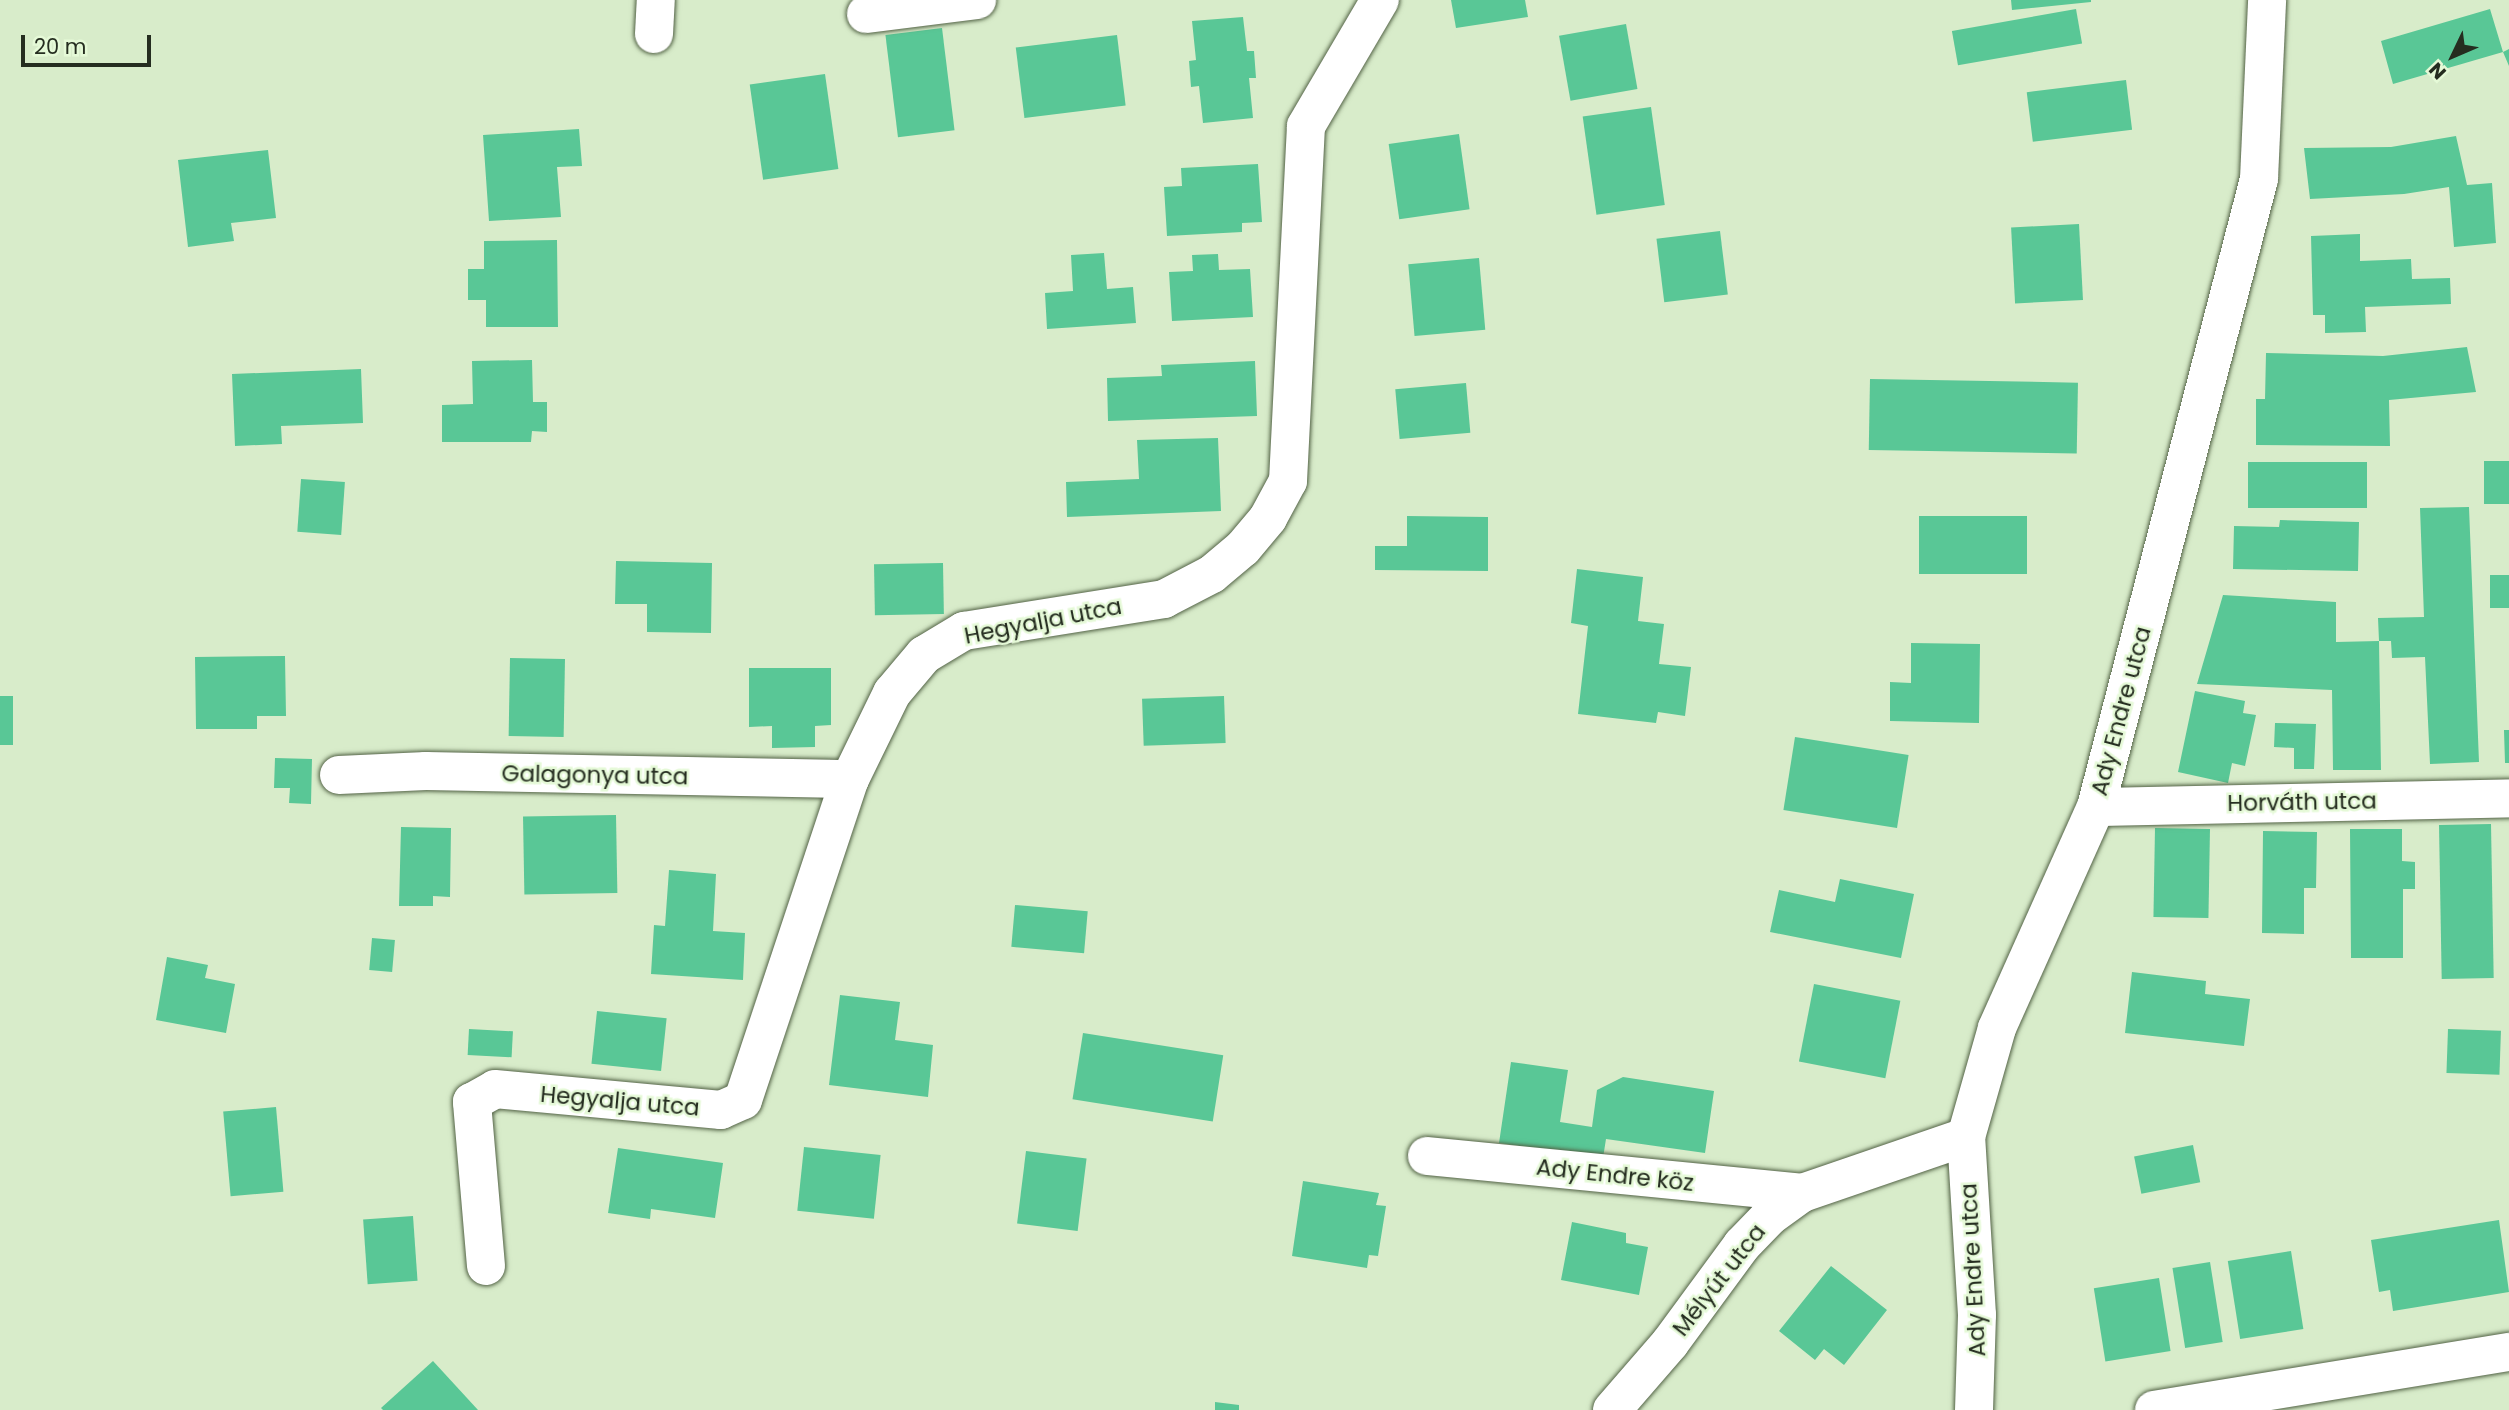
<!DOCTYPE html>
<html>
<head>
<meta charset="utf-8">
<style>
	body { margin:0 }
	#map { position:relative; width:2509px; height:1410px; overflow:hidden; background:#d8ecca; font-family:Poppins,sans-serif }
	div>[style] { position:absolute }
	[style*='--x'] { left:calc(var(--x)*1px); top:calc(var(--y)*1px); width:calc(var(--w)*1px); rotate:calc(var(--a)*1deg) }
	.building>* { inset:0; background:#59c796; transform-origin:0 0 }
	.roads { filter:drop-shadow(0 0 2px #536346) drop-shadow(0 0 2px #536346) }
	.minor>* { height:38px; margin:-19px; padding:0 19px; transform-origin:19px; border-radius:19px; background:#fff }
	span { translate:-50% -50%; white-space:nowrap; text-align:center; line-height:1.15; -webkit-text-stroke:5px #e5f9d7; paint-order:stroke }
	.street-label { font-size:23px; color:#252d20 }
	.north { position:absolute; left:2418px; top:21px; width:70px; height:70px; -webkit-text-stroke:5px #e5f9d7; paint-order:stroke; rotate:226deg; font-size:19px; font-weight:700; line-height:28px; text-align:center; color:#252d20 }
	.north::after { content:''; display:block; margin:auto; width:24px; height:32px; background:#252d20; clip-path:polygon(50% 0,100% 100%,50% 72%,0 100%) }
	.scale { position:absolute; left:21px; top:35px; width:130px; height:32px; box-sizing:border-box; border:4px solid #252d20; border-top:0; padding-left:9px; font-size:21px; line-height:24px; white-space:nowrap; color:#252d20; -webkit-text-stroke:5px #e5f9d7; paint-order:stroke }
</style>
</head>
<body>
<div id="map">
	<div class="building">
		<i style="clip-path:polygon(1451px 0,1525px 0,1528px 17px,1456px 28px)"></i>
		<i style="clip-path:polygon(2011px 0,2091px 0,2091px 2px,2012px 10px)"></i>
		<i style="left:2076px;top:9px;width:35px;height:126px;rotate:80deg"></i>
		<i style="clip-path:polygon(2490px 9px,2503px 52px,2509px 49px,2509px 66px,2503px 52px,2393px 84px,2381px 41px)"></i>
		<i style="clip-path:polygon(1243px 17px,1247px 51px,1254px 51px,1256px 78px,1249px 78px,1253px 118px,1203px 123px,1199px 86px,1191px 87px,1189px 61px,1196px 60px,1192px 21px)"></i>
		<i style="left:1626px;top:24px;width:66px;height:68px;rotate:80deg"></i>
		<i style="left:942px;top:28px;width:103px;height:57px;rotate:83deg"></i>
		<i style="left:1117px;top:35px;width:71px;height:102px;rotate:83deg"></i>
		<i style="left:825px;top:74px;width:96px;height:76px;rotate:82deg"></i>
		<i style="left:2126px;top:80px;width:50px;height:100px;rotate:83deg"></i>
		<i style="left:1651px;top:107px;width:99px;height:69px;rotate:82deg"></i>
		<i style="clip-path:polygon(579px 129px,582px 166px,557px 167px,561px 217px,489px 221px,483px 135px)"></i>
		<i style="left:1459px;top:134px;width:76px;height:71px;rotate:82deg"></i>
		<i style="clip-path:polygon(2456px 136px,2467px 185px,2492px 183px,2496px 243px,2454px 247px,2449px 187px,2404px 194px,2310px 199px,2304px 148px,2391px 147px)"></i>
		<i style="clip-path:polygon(268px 150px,276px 218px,231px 223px,234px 241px,188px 247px,178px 160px)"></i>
		<i style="clip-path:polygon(1258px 164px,1262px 222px,1242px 223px,1242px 232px,1167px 236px,1164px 187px,1182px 186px,1181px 168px)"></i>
		<i style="left:2079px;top:224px;width:76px;height:68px;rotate:87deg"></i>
		<i style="left:1720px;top:231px;width:64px;height:64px;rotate:83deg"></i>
		<i style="clip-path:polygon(2360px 234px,2360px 261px,2411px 259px,2412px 279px,2450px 278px,2451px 304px,2365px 307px,2366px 332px,2325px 333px,2325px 315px,2313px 315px,2311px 236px)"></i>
		<i style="clip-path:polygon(557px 240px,558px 327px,486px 327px,486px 300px,468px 300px,468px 269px,484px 269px,484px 241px)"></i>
		<i style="clip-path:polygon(1104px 253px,1107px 289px,1133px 287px,1136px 323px,1047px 329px,1045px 293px,1073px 291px,1071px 255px)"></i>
		<i style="clip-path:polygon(1218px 254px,1219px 270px,1250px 269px,1253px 317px,1172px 321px,1169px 272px,1193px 271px,1192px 255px)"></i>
		<i style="left:1479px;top:258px;width:72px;height:71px;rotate:85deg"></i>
		<i style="clip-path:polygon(2467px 347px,2476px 392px,2389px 400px,2390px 446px,2256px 445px,2256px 399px,2265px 399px,2266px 353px,2383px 356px)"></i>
		<i style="clip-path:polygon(532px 360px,533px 402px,547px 402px,547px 432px,532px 431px,531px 442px,442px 442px,442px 405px,473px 404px,472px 361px)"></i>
		<i style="clip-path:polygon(1255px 361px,1257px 416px,1108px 421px,1107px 378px,1162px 376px,1161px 365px)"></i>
		<i style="clip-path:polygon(361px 369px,363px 423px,281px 426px,282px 444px,235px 446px,232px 374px)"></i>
		<i style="left:1870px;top:379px;width:208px;height:71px;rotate:1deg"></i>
		<i style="left:1466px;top:383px;width:50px;height:71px;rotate:85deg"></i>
		<i style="clip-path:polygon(1218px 438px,1221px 511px,1067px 517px,1066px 482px,1139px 479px,1137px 440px)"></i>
		<i style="left:2509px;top:461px;width:43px;height:25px;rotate:90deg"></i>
		<i style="left:2248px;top:462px;width:119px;height:46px"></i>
		<i style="left:301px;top:479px;width:44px;height:53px;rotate:4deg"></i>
		<i style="clip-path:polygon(2469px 507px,2479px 762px,2430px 764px,2425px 657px,2392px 658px,2391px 641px,2379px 641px,2378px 618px,2424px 617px,2420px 508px)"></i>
		<i style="clip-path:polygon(1407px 516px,1488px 517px,1488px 571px,1375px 570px,1375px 546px,1407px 546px)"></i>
		<i style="left:1919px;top:516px;width:108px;height:58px"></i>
		<i style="clip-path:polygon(2280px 520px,2359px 522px,2358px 571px,2233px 569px,2234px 526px,2279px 527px)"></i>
		<i style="clip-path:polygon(616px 561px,712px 563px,711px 633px,647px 632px,647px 604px,615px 604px)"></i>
		<i style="left:943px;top:563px;width:51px;height:69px;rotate:89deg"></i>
		<i style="clip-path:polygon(1577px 569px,1643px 577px,1638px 621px,1664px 624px,1659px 664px,1691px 667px,1685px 716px,1658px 712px,1656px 723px,1578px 714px,1588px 626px,1571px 623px)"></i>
		<i style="left:2509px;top:575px;width:33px;height:19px;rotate:90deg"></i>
		<i style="clip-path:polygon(2223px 595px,2336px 602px,2336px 642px,2379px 641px,2381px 770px,2333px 770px,2332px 690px,2197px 684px)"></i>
		<i style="clip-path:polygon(1911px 643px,1980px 644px,1979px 723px,1890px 721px,1890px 682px,1911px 683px)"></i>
		<i style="clip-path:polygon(285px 656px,286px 716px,257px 716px,257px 729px,196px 729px,195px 657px)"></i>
		<i style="left:510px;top:658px;width:55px;height:78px;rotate:1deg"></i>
		<i style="clip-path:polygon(749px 668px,831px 668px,831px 725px,815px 726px,815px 747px,772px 748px,772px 726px,749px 727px)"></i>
		<i style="clip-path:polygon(2195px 691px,2245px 701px,2243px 713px,2256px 715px,2245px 766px,2232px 763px,2228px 783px,2178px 772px)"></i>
		<i style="left:0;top:696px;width:13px;height:49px"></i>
		<i style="left:1224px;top:696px;width:47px;height:82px;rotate:88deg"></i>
		<i style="clip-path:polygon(2275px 723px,2316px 724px,2314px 769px,2294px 769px,2294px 748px,2274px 747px)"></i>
		<i style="clip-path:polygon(2504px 730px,2509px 730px,2509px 763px,2505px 763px)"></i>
		<i style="left:1795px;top:737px;width:115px;height:74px;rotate:9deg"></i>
		<i style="clip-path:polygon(275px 758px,312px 759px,311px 804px,289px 803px,290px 788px,274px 788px)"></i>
		<i style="left:616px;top:815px;width:78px;height:93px;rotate:89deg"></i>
		<i style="left:2491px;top:824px;width:154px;height:52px;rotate:89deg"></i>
		<i style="clip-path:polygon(401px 827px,451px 828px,450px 897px,433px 896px,433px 906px,399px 906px)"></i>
		<i style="left:2155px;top:828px;width:55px;height:89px;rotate:1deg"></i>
		<i style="clip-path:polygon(2350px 829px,2402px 829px,2402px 861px,2415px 862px,2415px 889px,2403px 889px,2403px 958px,2351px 958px)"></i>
		<i style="clip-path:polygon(2263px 831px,2317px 832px,2316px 888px,2304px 888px,2304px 934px,2262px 933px)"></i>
		<i style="clip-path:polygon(669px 870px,716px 874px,713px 931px,745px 933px,743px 980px,651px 974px,654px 925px,665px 926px)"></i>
		<i style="clip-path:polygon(1840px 879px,1914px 894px,1901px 958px,1770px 932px,1779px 890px,1835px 902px)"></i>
		<i style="left:1015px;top:905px;width:73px;height:42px;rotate:5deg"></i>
		<i style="left:372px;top:938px;width:23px;height:32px;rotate:5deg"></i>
		<i style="clip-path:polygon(167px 957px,208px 965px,205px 978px,235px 984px,226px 1033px,156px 1020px)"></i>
		<i style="clip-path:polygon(2132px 972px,2206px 981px,2205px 994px,2250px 999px,2244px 1046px,2125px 1033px)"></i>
		<i style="left:1814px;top:984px;width:88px;height:79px;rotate:11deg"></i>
		<i style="clip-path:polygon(840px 995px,900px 1002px,895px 1040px,933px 1045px,928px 1097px,829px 1085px)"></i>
		<i style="left:597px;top:1011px;width:70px;height:53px;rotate:6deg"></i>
		<i style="left:469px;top:1029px;width:44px;height:26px;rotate:3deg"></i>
		<i style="left:2448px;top:1029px;width:53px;height:44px;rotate:2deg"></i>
		<i style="left:1083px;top:1033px;width:142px;height:67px;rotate:9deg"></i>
		<i style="clip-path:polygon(1511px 1062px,1568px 1070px,1560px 1122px,1592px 1127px,1597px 1090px,1623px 1077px,1714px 1091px,1705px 1153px,1606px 1139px,1603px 1158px,1499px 1143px)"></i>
		<i style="left:276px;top:1107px;width:85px;height:53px;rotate:85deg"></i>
		<i style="left:2193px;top:1145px;width:38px;height:60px;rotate:79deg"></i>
		<i style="left:804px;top:1147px;width:77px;height:64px;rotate:6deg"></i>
		<i style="clip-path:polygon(618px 1148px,723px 1163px,715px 1218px,651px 1209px,650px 1219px,608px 1213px)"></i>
		<i style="left:1026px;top:1151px;width:61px;height:73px;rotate:7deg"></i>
		<i style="clip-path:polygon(1303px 1181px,1379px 1193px,1376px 1205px,1386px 1206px,1378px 1256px,1369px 1255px,1367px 1268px,1292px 1256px)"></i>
		<i style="left:413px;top:1216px;width:65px;height:50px;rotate:86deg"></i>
		<i style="clip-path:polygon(2499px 1220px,2509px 1292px,2393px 1311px,2390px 1290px,2379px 1292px,2371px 1240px)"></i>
		<i style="clip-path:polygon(1572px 1222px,1626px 1233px,1626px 1243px,1648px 1247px,1639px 1295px,1561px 1280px)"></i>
		<i style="left:2291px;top:1251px;width:79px;height:64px;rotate:81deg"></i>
		<i style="left:2210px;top:1262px;width:81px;height:38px;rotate:81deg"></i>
		<i style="clip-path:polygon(1831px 1266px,1887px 1310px,1844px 1365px,1824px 1349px,1815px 1360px,1779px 1331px)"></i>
		<i style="left:2159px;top:1278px;width:74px;height:66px;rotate:81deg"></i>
		<i style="clip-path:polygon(433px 1361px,478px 1410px,383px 1410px,381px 1408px)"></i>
		<i style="clip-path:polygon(1215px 1402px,1239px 1405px,1239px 1410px,1215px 1410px)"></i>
	</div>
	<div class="roads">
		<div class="minor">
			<i style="--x:866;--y:14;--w:112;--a:-7.2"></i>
			<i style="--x:654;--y:34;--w:34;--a:-87"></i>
			<i style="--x:339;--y:775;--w:87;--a:-2.6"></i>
			<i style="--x:426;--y:771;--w:424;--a:1.1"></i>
			<i style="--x:2096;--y:807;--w:413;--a:-1.2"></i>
			<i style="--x:1427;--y:1156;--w:377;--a:5.6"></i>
			<i style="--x:486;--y:1266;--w:165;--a:-94.9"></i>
			<i style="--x:472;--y:1102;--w:26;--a:-29"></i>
			<i style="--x:495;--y:1089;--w:227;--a:5.3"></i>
			<i style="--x:721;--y:1110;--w:24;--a:-24"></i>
			<i style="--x:743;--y:1100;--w:338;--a:-71.6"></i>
			<i style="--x:850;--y:779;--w:96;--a:-64"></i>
			<i style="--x:892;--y:693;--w:50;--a:-49.9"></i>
			<i style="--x:924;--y:655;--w:47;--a:-31"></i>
			<i style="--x:964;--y:631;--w:203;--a:-9.1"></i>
			<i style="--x:1164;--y:599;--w:54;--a:-27.5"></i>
			<i style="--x:1212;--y:574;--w:40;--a:-40"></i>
			<i style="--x:1243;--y:548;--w:39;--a:-50"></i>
			<i style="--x:1268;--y:518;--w:42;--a:-61.6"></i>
			<i style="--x:1288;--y:481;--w:355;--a:-87.1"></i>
			<i style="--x:1306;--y:126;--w:146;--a:-59.6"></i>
			<i style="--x:1612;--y:1410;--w:89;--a:-49.1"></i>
			<i style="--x:1670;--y:1343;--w:122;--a:-53.7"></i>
			<i style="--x:1742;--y:1245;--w:39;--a:-46"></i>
			<i style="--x:1769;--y:1217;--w:41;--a:-36"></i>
			<i style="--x:1802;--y:1193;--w:173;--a:-18.9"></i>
			<i style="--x:1974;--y:1410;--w:95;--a:-88.2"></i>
			<i style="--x:1977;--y:1315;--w:178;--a:-93.5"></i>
			<i style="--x:1966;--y:1137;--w:113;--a:-74.1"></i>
			<i style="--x:1997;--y:1028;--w:242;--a:-65.9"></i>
			<i style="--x:2096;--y:807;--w:649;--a:-75.45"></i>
			<i style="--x:2259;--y:179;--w:179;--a:-87.4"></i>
			<i style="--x:2154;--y:1410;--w:360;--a:-9.3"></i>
		</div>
	</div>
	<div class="street-label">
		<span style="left:1043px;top:621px;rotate:-11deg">Hegyalja utca</span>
		<span style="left:2121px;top:711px;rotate:-75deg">Ady Endre utca</span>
		<span style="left:595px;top:775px;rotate:1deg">Galagonya utca</span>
		<span style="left:2302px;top:802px;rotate:-1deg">Horváth utca</span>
		<span style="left:620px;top:1101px;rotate:5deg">Hegyalja utca</span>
		<span style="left:1615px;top:1175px;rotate:6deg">Ady Endre köz</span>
		<span style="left:1973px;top:1270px;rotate:-93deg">Ady Endre utca</span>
		<span style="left:1719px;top:1280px;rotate:-52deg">Mélyút utca</span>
	</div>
	<div class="north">N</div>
	<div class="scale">20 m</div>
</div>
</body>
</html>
